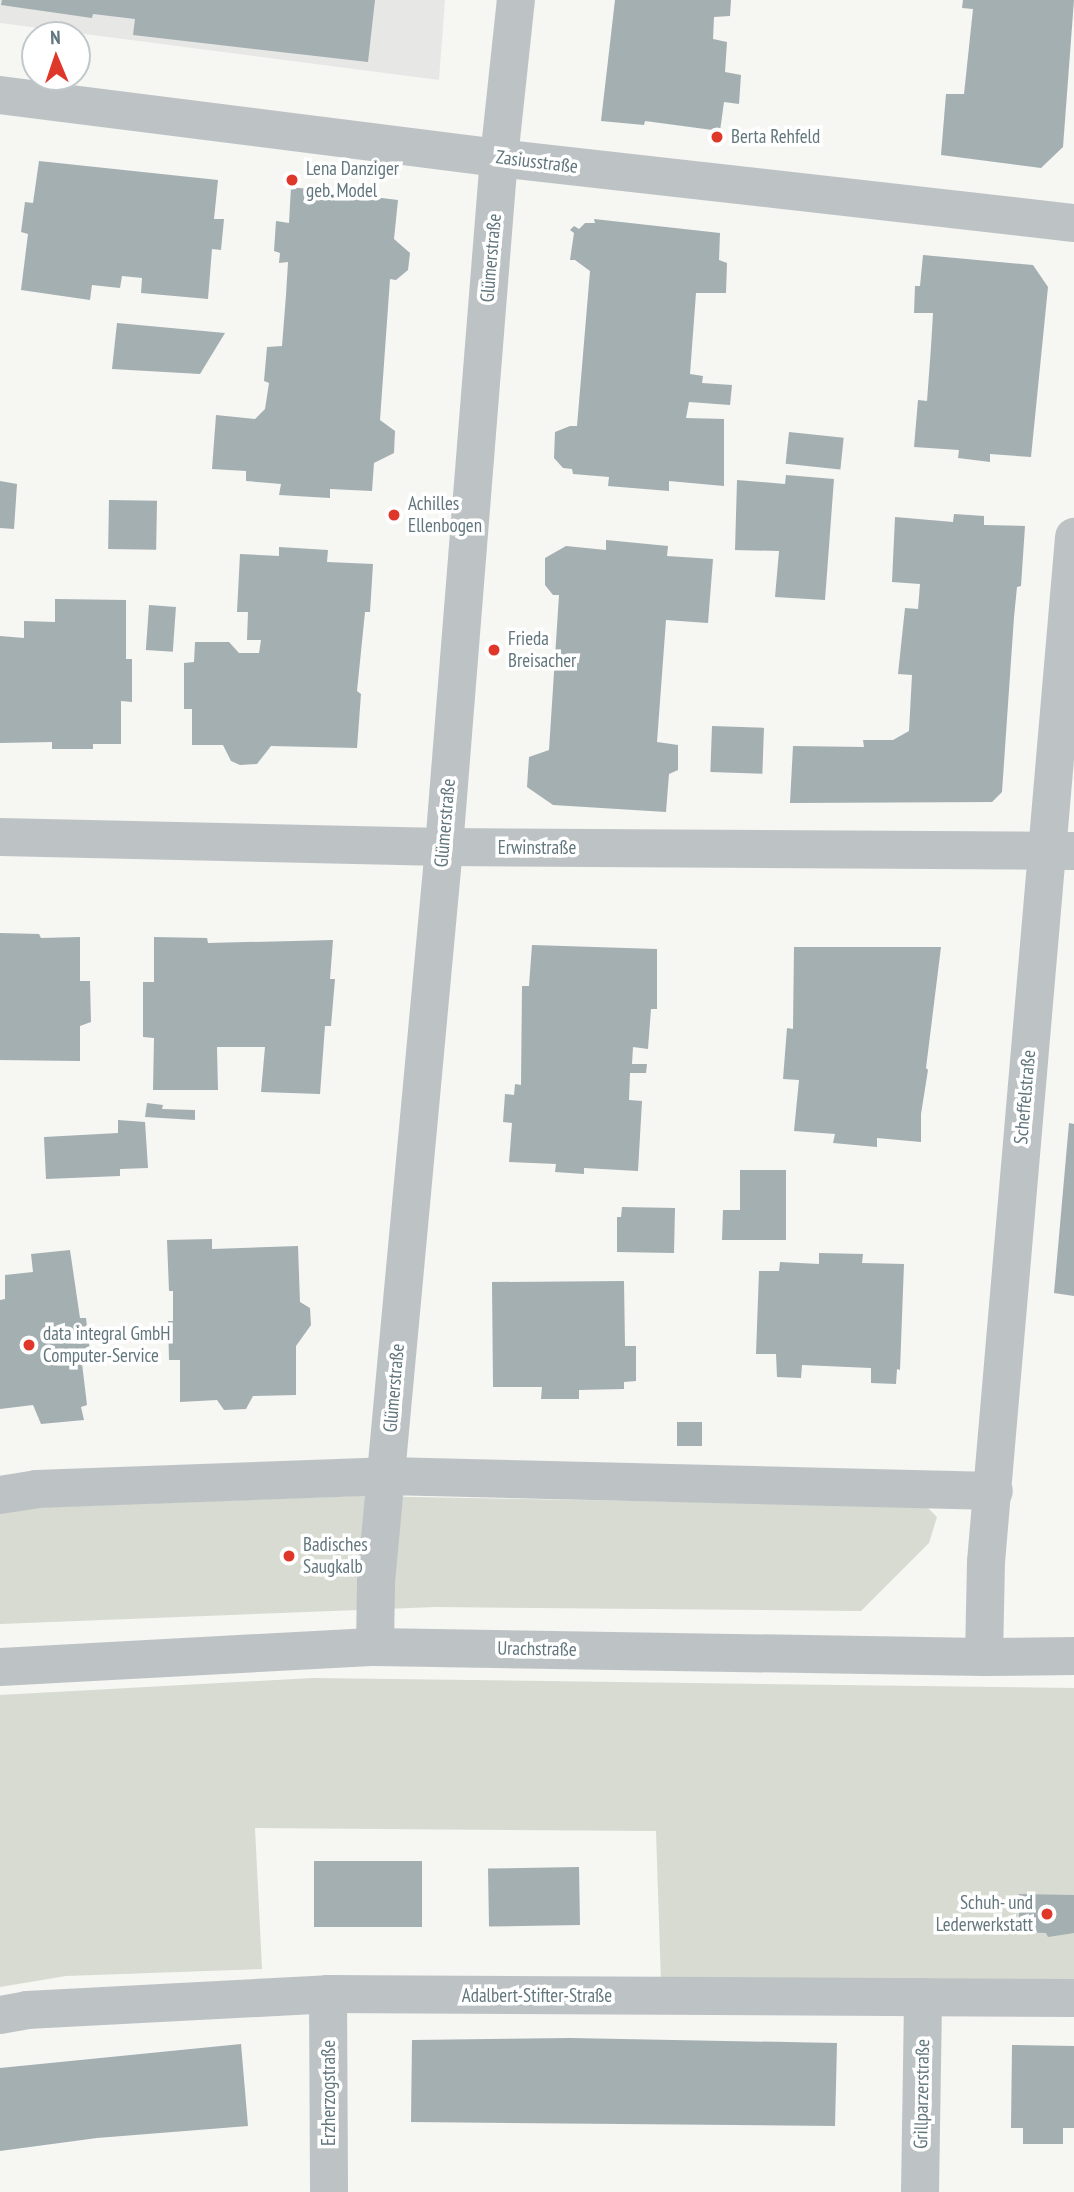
<!DOCTYPE html>
<html>
<head>
<meta charset="utf-8">
<style>
	body { margin:0 }
	#map { position:relative; width:1074px; height:2192px; overflow:hidden; background:#f6f6f3; font-family:"PT Sans Narrow",sans-serif }
	div>[style] { position:absolute }
	[style*='--x'] { left:calc(var(--x)*1px); top:calc(var(--y)*1px); width:calc(var(--w)*1px); rotate:calc(var(--a)*1deg) }
	.built>* { inset:0; background:#e7e7e6 }
	.green>* { inset:0; background:#d7dbd2 }
	.building>* { inset:0; background:#a4afb2; transform-origin:0 0 }
	.street>* { height:38px; margin:-19px; padding:0 19px; transform-origin:19px; border-radius:19px; background:#bdc3c5 }
	.dots>* { width:19px; height:19px; translate:-50% -50%; box-sizing:border-box; border:4px solid #fff; border-radius:50% }
	span { translate:-50% -50%; white-space:nowrap; text-align:center; line-height:1.15; -webkit-text-stroke:7px #fff; paint-order:stroke }
	.poi-label { font-size:19px; color:#62767d }
	.left { translate:0 -50%; text-align:left }
	.right { translate:-100% -50%; text-align:right }
	.street-label { font-size:19px; color:#62767d }
	.north { position:absolute; left:21px; top:21px; width:70px; height:70px; box-sizing:border-box; background:#fff; border:2px solid #c0c8cb; border-radius:50%; rotate:358deg; font-size:19px; font-weight:700; line-height:28px; text-align:center; color:#62767d }
	.north::after { content:''; display:block; margin:auto; width:24px; height:32px; background:#df382a; clip-path:polygon(50% 0,100% 100%,50% 72%,0 100%) }
</style>
</head>
<body>
<div id="map">
	<div class="built">
		<i style="clip-path:polygon(0 0,445px 0,439px 80px,0 23px)"></i>
	</div>
	<div class="green">
		<i style="clip-path:polygon(357px 1496px,926px 1506px,937px 1517px,929px 1543px,861px 1611px,436px 1607px,0 1624px,0 1514px,42px 1507px)"></i>
		<i style="clip-path:polygon(312px 1678px,1074px 1688px,1074px 1983px,661px 1983px,656px 1831px,255px 1828px,262px 1969px,66px 1976px,0 1987px,0 1695px)"></i>
	</div>
	<div class="building">
		<i style="clip-path:polygon(2px 0,375px 0,368px 62px,133px 35px,135px 19px,93px 14px,92px 18px,1px 5px)"></i>
		<i style="clip-path:polygon(615px 0,731px 0,730px 16px,714px 17px,713px 39px,727px 42px,725px 72px,741px 75px,739px 104px,724px 102px,720px 131px,645px 121px,644px 125px,601px 121px)"></i>
		<i style="clip-path:polygon(963px 0,1074px 0,1063px 147px,1041px 168px,941px 155px,946px 94px,964px 94px,973px 9px,962px 8px)"></i>
		<i style="clip-path:polygon(39px 161px,218px 180px,214px 219px,224px 219px,221px 250px,212px 249px,208px 299px,141px 293px,142px 278px,122px 276px,120px 288px,92px 285px,90px 300px,21px 290px,28px 234px,21px 232px,25px 202px,33px 203px)"></i>
		<i style="clip-path:polygon(291px 187px,398px 200px,394px 239px,410px 253px,408px 270px,396px 280px,390px 279px,380px 420px,395px 431px,394px 453px,374px 463px,372px 491px,330px 489px,330px 498px,279px 495px,281px 484px,246px 481px,246px 471px,212px 469px,216px 415px,255px 419px,265px 409px,269px 383px,264px 381px,267px 347px,282px 346px,286px 295px,288px 262px,279px 263px,280px 253px,274px 251px,276px 221px,289px 223px)"></i>
		<i style="clip-path:polygon(594px 219px,720px 233px,719px 260px,727px 263px,726px 293px,696px 293px,690px 374px,703px 376px,702px 383px,732px 385px,730px 405px,689px 402px,686px 418px,724px 419px,724px 486px,669px 481px,669px 491px,608px 486px,609px 477px,573px 474px,572px 469px,563px 468px,554px 458px,555px 432px,570px 426px,577px 426px,590px 271px,575px 260px,570px 260px,574px 233px,570px 230px,574px 226px,579px 229px,585px 223px,595px 223px)"></i>
		<i style="clip-path:polygon(923px 255px,1033px 265px,1048px 287px,1031px 457px,990px 454px,990px 462px,958px 458px,959px 450px,914px 447px,918px 400px,927px 401px,931px 347px,933px 313px,914px 313px,915px 286px,920px 286px)"></i>
		<i style="clip-path:polygon(117px 323px,225px 333px,200px 374px,112px 369px)"></i>
		<i style="left:789px;top:432px;width:55px;height:32px;rotate:6deg"></i>
		<i style="clip-path:polygon(786px 475px,834px 479px,825px 600px,775px 597px,779px 551px,735px 550px,737px 480px,785px 484px)"></i>
		<i style="clip-path:polygon(0 481px,17px 484px,14px 529px,0 528px)"></i>
		<i style="left:109px;top:500px;width:48px;height:49px;rotate:1deg"></i>
		<i style="clip-path:polygon(954px 514px,984px 516px,984px 525px,1025px 526px,1021px 586px,1017px 587px,1014px 617px,1002px 792px,992px 802px,790px 803px,793px 746px,864px 747px,863px 740px,893px 740px,909px 731px,912px 675px,898px 674px,905px 608px,918px 609px,920px 584px,892px 582px,895px 517px,953px 522px)"></i>
		<i style="clip-path:polygon(606px 540px,668px 546px,667px 556px,713px 559px,708px 623px,666px 620px,657px 742px,678px 745px,678px 770px,669px 774px,666px 812px,553px 805px,527px 787px,529px 757px,549px 750px,559px 595px,553px 595px,545px 585px,545px 558px,566px 546px,606px 550px)"></i>
		<i style="clip-path:polygon(279px 547px,328px 550px,327px 562px,373px 564px,370px 612px,365px 612px,357px 691px,361px 694px,357px 748px,271px 746px,257px 764px,240px 765px,231px 761px,223px 745px,192px 745px,192px 709px,184px 709px,184px 663px,194px 662px,195px 642px,229px 642px,239px 653px,259px 653px,261px 640px,247px 640px,248px 612px,237px 612px,240px 554px,279px 556px)"></i>
		<i style="clip-path:polygon(55px 599px,126px 600px,126px 659px,132px 659px,132px 702px,121px 701px,121px 744px,93px 744px,93px 749px,52px 749px,52px 742px,0 743px,0 636px,24px 638px,24px 621px,55px 622px)"></i>
		<i style="left:149px;top:605px;width:27px;height:45px;rotate:4deg"></i>
		<i style="left:712px;top:726px;width:52px;height:46px;rotate:2deg"></i>
		<i style="clip-path:polygon(0 933px,39px 934px,41px 938px,80px 937px,80px 981px,90px 981px,91px 1022px,80px 1026px,80px 1061px,0 1060px)"></i>
		<i style="clip-path:polygon(154px 937px,207px 938px,208px 943px,333px 940px,330px 979px,335px 979px,331px 1026px,325px 1026px,320px 1094px,261px 1092px,265px 1047px,217px 1047px,218px 1090px,153px 1090px,154px 1038px,143px 1037px,143px 982px,154px 982px)"></i>
		<i style="clip-path:polygon(532px 945px,657px 949px,657px 1009px,651px 1009px,648px 1049px,633px 1047px,632px 1064px,647px 1064px,646px 1073px,630px 1073px,629px 1100px,642px 1101px,638px 1171px,584px 1168px,584px 1174px,555px 1172px,556px 1164px,509px 1162px,512px 1123px,503px 1122px,505px 1094px,514px 1095px,515px 1084px,521px 1085px,522px 986px,529px 986px)"></i>
		<i style="clip-path:polygon(794px 947px,941px 947px,926px 1068px,928px 1070px,921px 1114px,921px 1142px,877px 1138px,877px 1147px,833px 1143px,835px 1134px,794px 1131px,799px 1080px,783px 1079px,787px 1028px,793px 1029px)"></i>
		<i style="clip-path:polygon(147px 1103px,163px 1105px,162px 1109px,195px 1110px,195px 1120px,145px 1117px)"></i>
		<i style="clip-path:polygon(118px 1120px,145px 1122px,148px 1168px,120px 1169px,120px 1176px,46px 1179px,44px 1137px,118px 1133px)"></i>
		<i style="clip-path:polygon(1069px 1123px,1074px 1124px,1074px 1296px,1054px 1293px)"></i>
		<i style="clip-path:polygon(740px 1170px,786px 1170px,786px 1240px,722px 1240px,723px 1210px,740px 1210px)"></i>
		<i style="clip-path:polygon(622px 1207px,675px 1208px,674px 1253px,617px 1252px,617px 1217px,621px 1217px)"></i>
		<i style="clip-path:polygon(212px 1239px,212px 1249px,298px 1246px,300px 1302px,310px 1308px,311px 1325px,296px 1346px,296px 1395px,253px 1396px,246px 1409px,224px 1410px,217px 1400px,180px 1402px,180px 1360px,169px 1360px,168px 1321px,173px 1321px,173px 1291px,169px 1291px,167px 1240px)"></i>
		<i style="clip-path:polygon(70px 1250px,80px 1318px,86px 1318px,90px 1351px,81px 1355px,87px 1405px,81px 1407px,84px 1420px,41px 1424px,33px 1405px,0 1409px,0 1300px,5px 1299px,5px 1275px,33px 1272px,31px 1254px)"></i>
		<i style="clip-path:polygon(819px 1253px,863px 1254px,862px 1263px,904px 1264px,900px 1370px,897px 1369px,896px 1384px,871px 1383px,871px 1368px,802px 1365px,801px 1378px,777px 1377px,776px 1354px,756px 1354px,759px 1271px,779px 1271px,780px 1262px,819px 1264px)"></i>
		<i style="clip-path:polygon(624px 1281px,625px 1346px,636px 1346px,636px 1381px,624px 1382px,624px 1389px,579px 1390px,579px 1399px,541px 1399px,542px 1387px,493px 1387px,492px 1282px)"></i>
		<i style="left:677px;top:1422px;width:25px;height:24px"></i>
		<i style="left:314px;top:1861px;width:108px;height:66px"></i>
		<i style="left:579px;top:1867px;width:58px;height:91px;rotate:89deg"></i>
		<i style="clip-path:polygon(1019px 1894px,1074px 1895px,1074px 1933px,1048px 1937px,1046px 1933px,1019px 1932px)"></i>
		<i style="clip-path:polygon(570px 2038px,837px 2043px,835px 2126px,411px 2122px,412px 2040px)"></i>
		<i style="clip-path:polygon(241px 2044px,248px 2126px,97px 2138px,0 2151px,0 2068px)"></i>
		<i style="clip-path:polygon(1012px 2045px,1074px 2046px,1074px 2128px,1063px 2128px,1063px 2144px,1023px 2144px,1023px 2128px,1011px 2128px)"></i>
	</div>
	<div class="street">
		<i style="--x:0;--y:95;--w:503;--a:7.2"></i>
		<i style="--x:499;--y:158;--w:579;--a:6.45"></i>
		<i style="--x:0;--y:837;--w:444;--a:1.3"></i>
		<i style="--x:444;--y:847;--w:630;--a:0.36"></i>
		<i style="--x:0;--y:1495;--w:36;--a:-9"></i>
		<i style="--x:36;--y:1489;--w:350;--a:-2.1"></i>
		<i style="--x:386;--y:1476;--w:608;--a:1.41"></i>
		<i style="--x:375;--y:1647;--w:65;--a:-89.1"></i>
		<i style="--x:376;--y:1582;--w:738;--a:-84.71"></i>
		<i style="--x:444;--y:847;--w:691;--a:-85.44"></i>
		<i style="--x:499;--y:158;--w:159;--a:-83.9"></i>
		<i style="--x:984;--y:1657;--w:95;--a:-88.8"></i>
		<i style="--x:986;--y:1562;--w:1029;--a:-85.09"></i>
		<i style="--x:0;--y:1667;--w:376;--a:-3.1"></i>
		<i style="--x:375;--y:1647;--w:609;--a:0.94"></i>
		<i style="--x:984;--y:1657;--w:90;--a:-0.6"></i>
		<i style="--x:328;--y:1994;--w:198;--a:89.7"></i>
		<i style="--x:0;--y:2015;--w:27;--a:-10"></i>
		<i style="--x:27;--y:2010;--w:301;--a:-3"></i>
		<i style="--x:328;--y:1994;--w:746;--a:0.31"></i>
		<i style="--x:920;--y:2192;--w:195;--a:-89.1"></i>
	</div>
	<div class="dots">
		<i style="left:717px;top:137px;background:#df382a"></i>
		<i style="left:292px;top:180px;background:#df382a"></i>
		<i style="left:394px;top:515px;background:#df382a"></i>
		<i style="left:494px;top:650px;background:#df382a"></i>
		<i style="left:29px;top:1345px;background:#df382a"></i>
		<i style="left:289px;top:1556px;background:#df382a"></i>
		<i style="left:1047px;top:1914px;background:#df382a"></i>
	</div>
	<div class="poi-label">
		<span class="left" style="left:731px;top:137px">Berta Rehfeld</span>
		<span class="left" style="left:306px;top:180px">Lena Danziger<br>geb. Model</span>
		<span class="left" style="left:408px;top:515px">Achilles<br>Ellenbogen</span>
		<span class="left" style="left:508px;top:650px">Frieda<br>Breisacher</span>
		<span class="left" style="left:43px;top:1345px">data integral GmbH<br>Computer-Service</span>
		<span class="left" style="left:303px;top:1556px">Badisches<br>Saugkalb</span>
		<span class="right" style="left:1033px;top:1914px">Schuh- und<br>Lederwerkstatt</span>
	</div>
	<div class="street-label">
		<span style="left:537px;top:162px;rotate:7deg">Zasiusstraße</span>
		<span style="left:491px;top:258px;rotate:-85deg">Glümerstraße</span>
		<span style="left:445px;top:823px;rotate:-85deg">Glümerstraße</span>
		<span style="left:537px;top:848px">Erwinstraße</span>
		<span style="left:1025px;top:1097px;rotate:-85deg">Scheffelstraße</span>
		<span style="left:394px;top:1388px;rotate:-85deg">Glümerstraße</span>
		<span style="left:537px;top:1649px;rotate:1deg">Urachstraße</span>
		<span style="left:537px;top:1996px">Adalbert-Stifter-Straße</span>
		<span style="left:329px;top:2093px;rotate:-90deg">Erzherzogstraße</span>
		<span style="left:922px;top:2094px;rotate:-89deg">Grillparzerstraße</span>
	</div>
	<div class="north">N</div>
</div>
</body>
</html>
